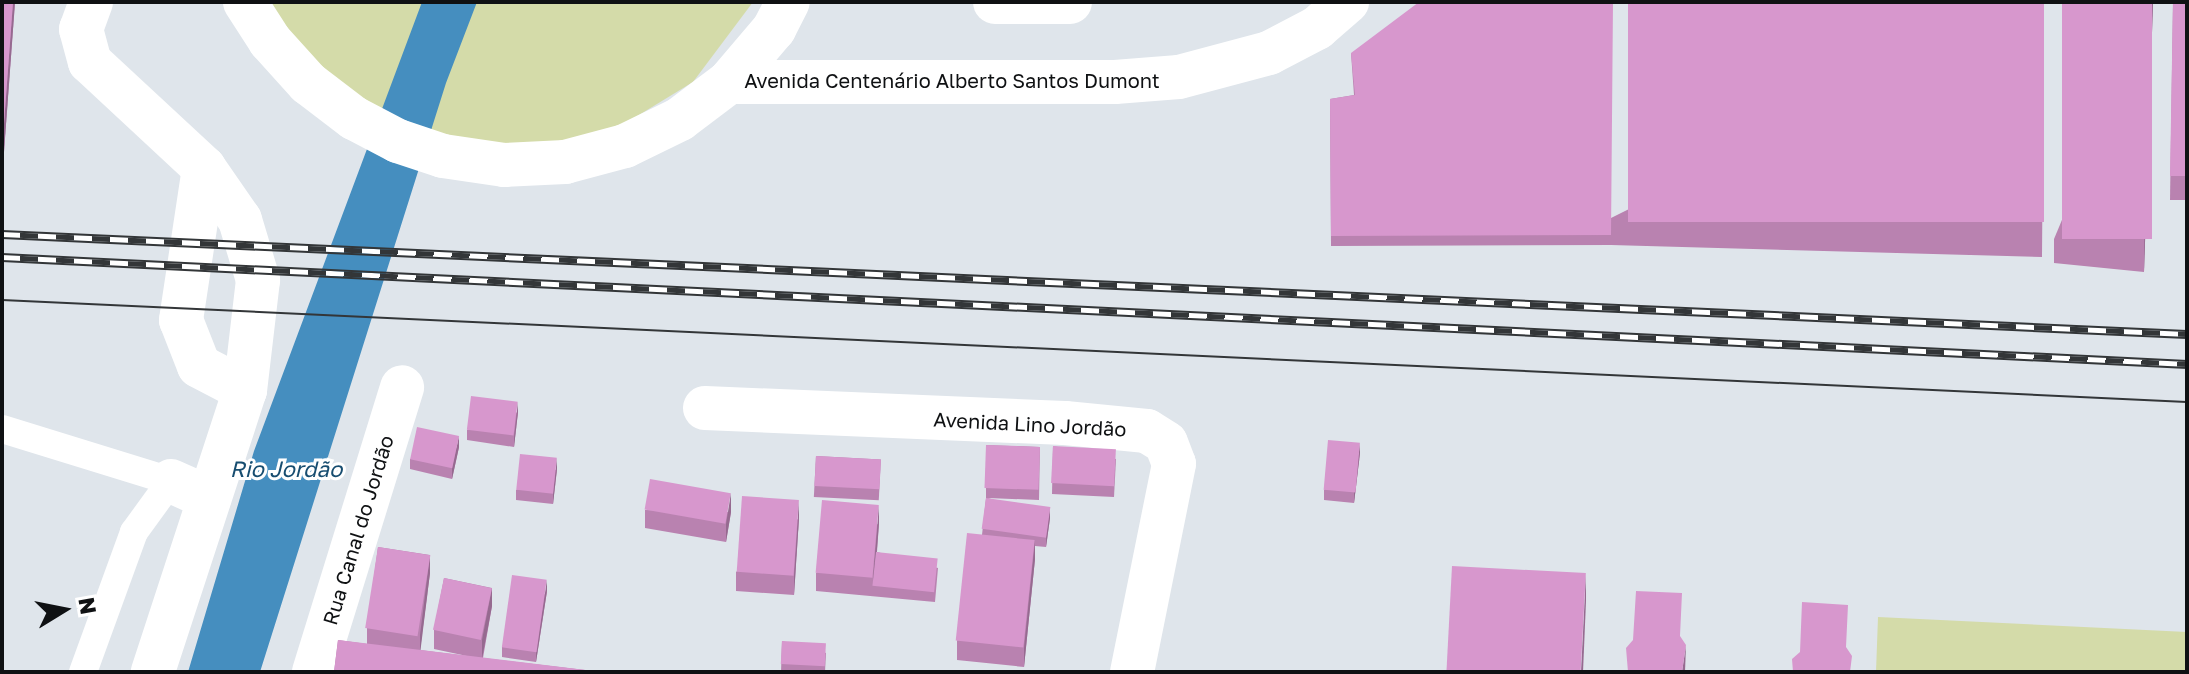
<!DOCTYPE html>
<html>
<head>
<meta charset="utf-8">
<style>
	body { margin:0 }
	#map { position:relative; width:2189px; height:674px; overflow:hidden; background:#dfe5eb; font-family:"Golos Text",sans-serif }
	div>[style] { position:absolute }
	[style*='--x'] { left:calc(var(--x)*1px); top:calc(var(--y)*1px); width:calc(var(--w)*1px); rotate:calc(var(--a)*1deg) }
	.green>* { inset:0; background:#d4dba9 }
	.water>* { inset:0; background:#458ebf }
	.lane>* { height:28px; margin:-14px; padding:0 14px; transform-origin:14px; border-radius:14px; background:#fff }
	.street>* { height:44px; margin:-22px; padding:0 22px; transform-origin:22px; border-radius:22px; background:#fff }
	.secondary>* { height:44px; margin:-22px; padding:0 22px; transform-origin:22px; border-radius:22px; background:#fff }
	.tram>* { height:2px; margin:-1px; padding:0 1px; transform-origin:1px; border-radius:1px; background:#333638 }
	.rail>* { height:9px; margin-top:-4.5px; transform-origin:0; background:repeating-linear-gradient(90deg,#fff 0 18px,#333638 0 36px); box-sizing:border-box; border-block:2px solid #333638 }
	.wall>* { inset:0; background:#b982b0; transform-origin:0 0 }
	.shaded-wall>* { inset:0; background:#966a90 }
	.building>* { inset:0; background:#d797cd; transform-origin:0 0 }
	span { translate:-50% -50%; white-space:nowrap; text-align:center; line-height:1.15; -webkit-text-stroke:6px #fff; paint-order:stroke }
	.street-label { font-size:20px; color:#0f1113 }
	.water-label { font-size:22px; color:#174d70; font-style:italic }
	.frame { position:absolute; inset:0; border:4px solid #0f1113; pointer-events:none }
	.north { position:absolute; left:24px; top:570px; width:80px; height:80px; -webkit-text-stroke:6px #fff; paint-order:stroke; rotate:80deg; font-size:22px; font-weight:700; line-height:32px; text-align:center; color:#0f1113 }
	.north::after { content:''; display:block; margin:auto; width:28px; height:36px; background:#0f1113; clip-path:polygon(50% 0,100% 100%,50% 72%,0 100%) }
</style>
</head>
<body>
<div id="map">
	<div class="green">
		<i style="clip-path:polygon(270px 2px,753px 2px,693px 82px,616px 129px,528px 149px,439px 141px,357px 103px,290px 41px)"></i>
		<i style="clip-path:polygon(1878px 617px,2187px 632px,2187px 672px,1876px 672px)"></i>
	</div>
	<div class="water">
		<i style="clip-path:polygon(422px 2px,477px 2px,446px 83px,260px 672px,188px 672px,254px 451px)"></i>
	</div>
	<div class="lane">
		<i style="--x:2;--y:429;--w:177;--a:17.1"></i>
		<i style="--x:171;--y:481;--w:63;--a:126"></i>
		<i style="--x:134;--y:532;--w:149;--a:110"></i>
	</div>
	<div class="street">
		<i style="--x:705;--y:408;--w:360;--a:2.4"></i>
		<i style="--x:1065;--y:423;--w:82;--a:5.6"></i>
		<i style="--x:1147;--y:431;--w:22;--a:32"></i>
		<i style="--x:1166;--y:443;--w:22;--a:69"></i>
		<i style="--x:1174;--y:464;--w:212;--a:101.4"></i>
		<i style="--x:171;--y:481;--w:42;--a:24.1"></i>
		<i style="--x:314;--y:672;--w:298;--a:-72.8"></i>
	</div>
	<div class="secondary">
		<i style="--x:91;--y:2;--w:29;--a:110"></i>
		<i style="--x:81;--y:29;--w:34;--a:75"></i>
		<i style="--x:90;--y:62;--w:156;--a:42.9"></i>
		<i style="--x:204;--y:168;--w:63;--a:55.3"></i>
		<i style="--x:240;--y:220;--w:63;--a:73.3"></i>
		<i style="--x:258;--y:280;--w:111;--a:96.7"></i>
		<i style="--x:245;--y:390;--w:297;--a:108.1"></i>
		<i style="--x:245;--y:2;--w:46;--a:57.3"></i>
		<i style="--x:270;--y:41;--w:57;--a:47.9"></i>
		<i style="--x:308;--y:83;--w:58;--a:37.3"></i>
		<i style="--x:354;--y:118;--w:50;--a:27.6"></i>
		<i style="--x:398;--y:141;--w:47;--a:18.4"></i>
		<i style="--x:443;--y:156;--w:62;--a:8.4"></i>
		<i style="--x:504;--y:165;--w:61;--a:-2.8"></i>
		<i style="--x:565;--y:162;--w:62;--a:-14.9"></i>
		<i style="--x:625;--y:146;--w:61;--a:-26.1"></i>
		<i style="--x:680;--y:119;--w:61;--a:-37.1"></i>
		<i style="--x:729;--y:82;--w:70;--a:-49.7"></i>
		<i style="--x:774;--y:29;--w:30;--a:-63"></i>
		<i style="--x:995;--y:2;--w:75;--a:0"></i>
		<i style="--x:729;--y:82;--w:386;--a:0"></i>
		<i style="--x:1115;--y:82;--w:64;--a:-4.5"></i>
		<i style="--x:1179;--y:77;--w:93;--a:-14.9"></i>
		<i style="--x:1269;--y:53;--w:54;--a:-27.5"></i>
		<i style="--x:1317;--y:28;--w:40;--a:-41"></i>
		<i style="--x:204;--y:168;--w:154;--a:98.6"></i>
		<i style="--x:181;--y:320;--w:49;--a:68.6"></i>
		<i style="--x:199;--y:366;--w:52;--a:27.6"></i>
	</div>
	<div class="tram">
		<i style="--x:2;--y:300;--w:2187;--a:2.67"></i>
	</div>
	<div class="rail">
		<i style="--x:2;--y:234;--w:2187;--a:2.62"></i>
		<i style="--x:2;--y:257;--w:2188;--a:2.8"></i>
	</div>
	<div class="wall">
		<i style="clip-path:polygon(2px 2px,15px 2px,3px 165px,2px 165px)"></i>
		<i style="clip-path:polygon(2044px 2px,2042px 257px,1611px 245px,1331px 246px,1330px 99px,1354px 95px,1351px 53px,1611px 218px)"></i>
		<i style="clip-path:polygon(2153px 2px,2144px 272px,2054px 263px,2054px 239px)"></i>
		<i style="clip-path:polygon(2173px 2px,2187px 2px,2187px 200px,2170px 200px)"></i>
		<i style="clip-path:polygon(518px 412px,514px 447px,467px 440px,467px 430px)"></i>
		<i style="clip-path:polygon(986px 445px,1040px 447px,1039px 500px,988px 498px,1050px 518px,1046px 547px,1035px 546px,1035px 559px,1024px 667px,957px 660px,957px 641px,982px 535px,986px 498px)"></i>
		<i style="clip-path:polygon(1053px 446px,1116px 459px,1114px 497px,1052px 494px)"></i>
		<i style="clip-path:polygon(459px 447px,452px 479px,410px 469px,410px 459px)"></i>
		<i style="clip-path:polygon(1360px 453px,1354px 503px,1324px 500px,1324px 490px)"></i>
		<i style="left:816px;top:456px;width:65px;height:41px;rotate:3deg"></i>
		<i style="clip-path:polygon(557px 469px,553px 504px,516px 500px,516px 490px)"></i>
		<i style="clip-path:polygon(645px 510px,731px 512px,726px 542px,645px 528px)"></i>
		<i style="clip-path:polygon(799px 518px,794px 595px,736px 591px,736px 572px)"></i>
		<i style="clip-path:polygon(879px 523px,877px 552px,938px 568px,935px 602px,816px 591px,816px 573px)"></i>
		<i style="clip-path:polygon(378px 547px,430px 555px,430px 573px,420px 650px,467px 656px,434px 649px,434px 630px,444px 578px,492px 588px,492px 606px,483px 658px,602px 672px,334px 672px,338px 640px,367px 644px,367px 628px)"></i>
		<i style="clip-path:polygon(547px 591px,536px 662px,502px 657px,502px 647px)"></i>
		<i style="clip-path:polygon(782px 641px,826px 653px,825px 672px,781px 672px)"></i>
	</div>
	<div class="shaded-wall">
		<i style="clip-path:polygon(13px 2px,15px 2px,3px 165px,3px 137px)"></i>
		<i style="clip-path:polygon(2152px 2px,2153px 2px,2144px 272px,2144px 247px)"></i>
		<i style="clip-path:polygon(518px 402px,518px 412px,514px 447px,514px 437px)"></i>
		<i style="clip-path:polygon(459px 436px,459px 447px,452px 479px,452px 468px)"></i>
		<i style="clip-path:polygon(1360px 443px,1360px 453px,1354px 503px,1354px 493px)"></i>
		<i style="clip-path:polygon(557px 458px,557px 469px,553px 504px,553px 494px)"></i>
		<i style="clip-path:polygon(731px 493px,731px 512px,726px 542px,726px 524px)"></i>
		<i style="clip-path:polygon(799px 500px,799px 518px,794px 595px,794px 576px)"></i>
		<i style="clip-path:polygon(879px 505px,879px 523px,874px 586px,873px 578px)"></i>
		<i style="clip-path:polygon(1050px 507px,1050px 518px,1046px 547px,1046px 537px)"></i>
		<i style="clip-path:polygon(1035px 540px,1035px 559px,1024px 667px,1024px 648px)"></i>
		<i style="clip-path:polygon(430px 555px,430px 573px,420px 654px,420px 635px)"></i>
		<i style="clip-path:polygon(1586px 573px,1586px 601px,1583px 672px,1581px 672px)"></i>
		<i style="clip-path:polygon(547px 580px,547px 591px,536px 662px,536px 652px)"></i>
		<i style="clip-path:polygon(492px 588px,492px 606px,482px 659px,482px 640px)"></i>
		<i style="clip-path:polygon(1686px 645px,1685px 672px,1682px 672px)"></i>
	</div>
	<div class="building">
		<i style="clip-path:polygon(2px 2px,13px 2px,3px 137px,2px 137px)"></i>
		<i style="clip-path:polygon(1419px 2px,1613px 2px,1611px 235px,1331px 236px,1330px 99px,1355px 95px,1351px 53px)"></i>
		<i style="left:1628px;top:2px;width:416px;height:220px"></i>
		<i style="left:2062px;top:2px;width:90px;height:237px"></i>
		<i style="clip-path:polygon(2173px 2px,2187px 2px,2187px 176px,2170px 176px)"></i>
		<i style="left:471px;top:396px;width:47px;height:34px;rotate:7deg"></i>
		<i style="left:417px;top:427px;width:43px;height:33px;rotate:12deg"></i>
		<i style="left:1328px;top:440px;width:32px;height:50px;rotate:5deg"></i>
		<i style="left:986px;top:445px;width:54px;height:43px;rotate:2deg"></i>
		<i style="left:1053px;top:446px;width:63px;height:37px;rotate:3deg"></i>
		<i style="left:520px;top:454px;width:37px;height:36px;rotate:6deg"></i>
		<i style="left:816px;top:456px;width:65px;height:30px;rotate:3deg"></i>
		<i style="left:650px;top:479px;width:82px;height:31px;rotate:10deg"></i>
		<i style="left:742px;top:496px;width:57px;height:76px;rotate:4deg"></i>
		<i style="left:986px;top:498px;width:65px;height:31px;rotate:8deg"></i>
		<i style="left:822px;top:500px;width:57px;height:73px;rotate:5deg"></i>
		<i style="left:967px;top:533px;width:68px;height:108px;rotate:6deg"></i>
		<i style="left:378px;top:547px;width:53px;height:82px;rotate:9deg"></i>
		<i style="left:876px;top:552px;width:62px;height:34px;rotate:6deg"></i>
		<i style="left:1452px;top:566px;width:134px;height:106px;rotate:3deg"></i>
		<i style="left:512px;top:575px;width:35px;height:73px;rotate:8deg"></i>
		<i style="left:444px;top:578px;width:49px;height:53px;rotate:12deg"></i>
		<i style="clip-path:polygon(1636px 591px,1682px 593px,1680px 636px,1686px 645px,1682px 672px,1628px 672px,1626px 648px,1633px 640px)"></i>
		<i style="clip-path:polygon(1802px 602px,1848px 605px,1846px 647px,1852px 656px,1850px 672px,1793px 672px,1792px 659px,1800px 652px)"></i>
		<i style="clip-path:polygon(338px 640px,602px 672px,334px 672px)"></i>
		<i style="left:782px;top:641px;width:44px;height:23px;rotate:3deg"></i>
	</div>
	<div class="street-label">
		<span style="left:952px;top:80px">Avenida Centenário Alberto Santos Dumont</span>
		<span style="left:1030px;top:424px;rotate:3deg">Avenida Lino Jordão</span>
		<span style="left:358px;top:530px;rotate:-73deg">Rua Canal do Jordão</span>
	</div>
	<div class="water-label">
		<span style="left:286px;top:469px">Rio Jordão</span>
	</div>
	<div class="frame"></div>
	<div class="north">N</div>
</div>
</body>
</html>
